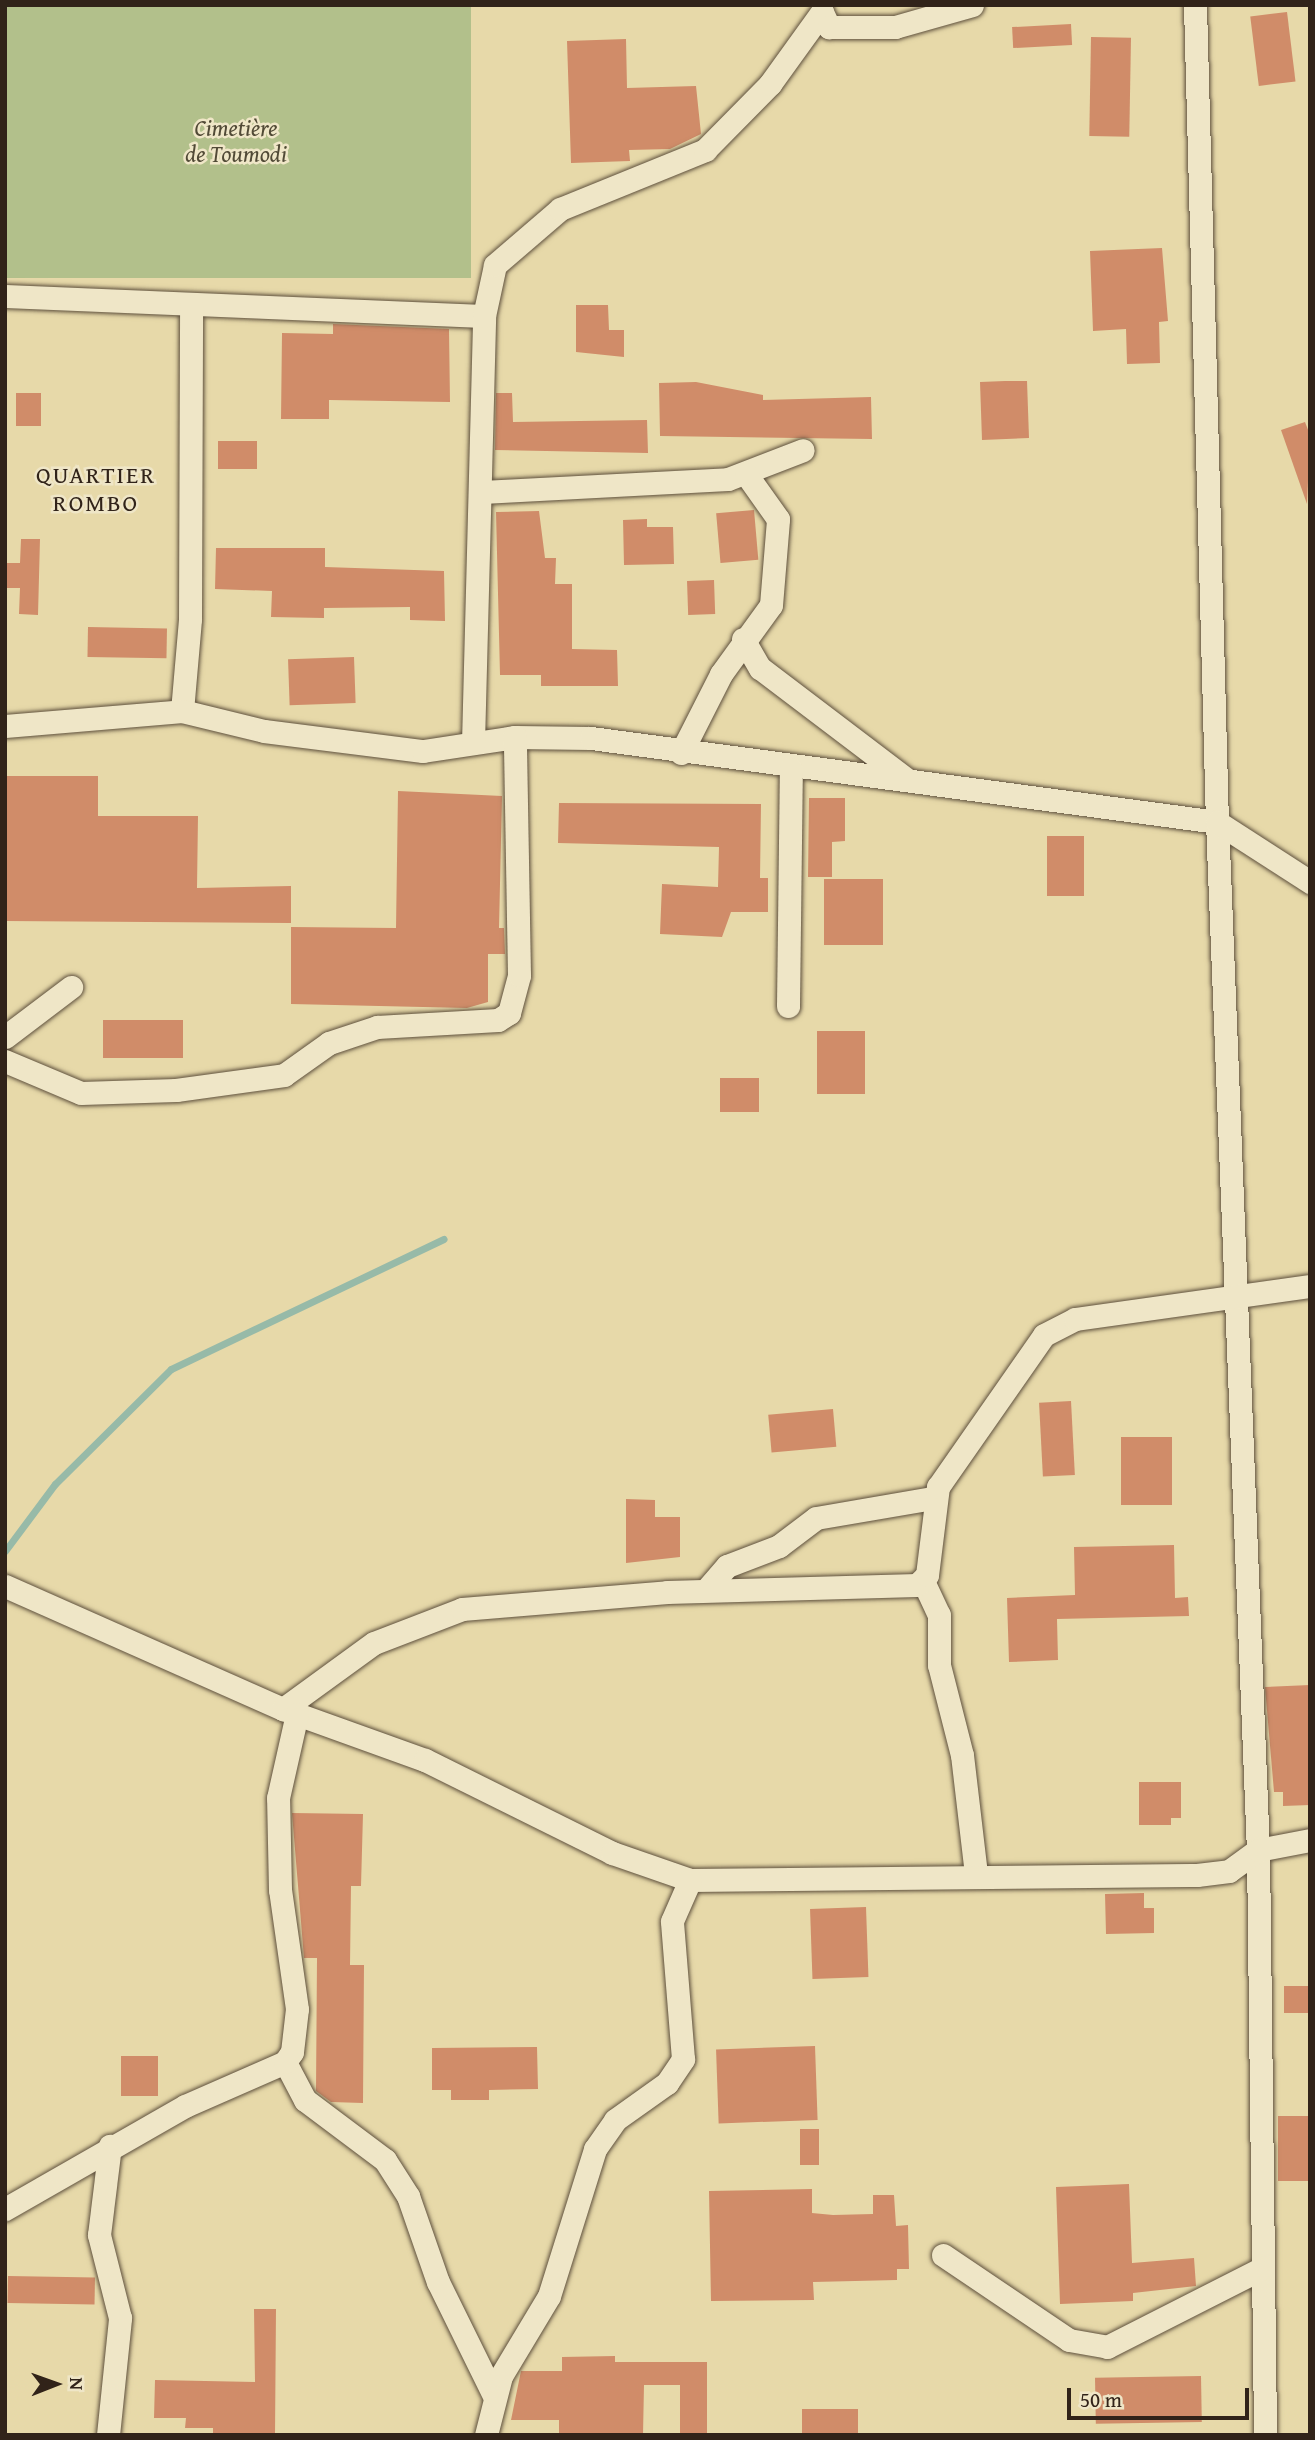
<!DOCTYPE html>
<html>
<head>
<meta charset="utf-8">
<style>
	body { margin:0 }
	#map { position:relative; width:1315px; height:2440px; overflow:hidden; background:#e7d9a9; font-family:"Gentium Book Plus",serif }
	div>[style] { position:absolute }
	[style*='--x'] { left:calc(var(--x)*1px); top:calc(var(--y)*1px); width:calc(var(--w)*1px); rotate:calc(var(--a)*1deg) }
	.green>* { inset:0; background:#b2c08b; transform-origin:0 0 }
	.stream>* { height:7px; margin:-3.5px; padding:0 3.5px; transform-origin:3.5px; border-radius:3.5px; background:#97baa8 }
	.building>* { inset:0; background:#d08c69; transform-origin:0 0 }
	.roads { filter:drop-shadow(0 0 2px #5e503d) drop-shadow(0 0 2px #5e503d) }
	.minor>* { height:23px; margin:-11.5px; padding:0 11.5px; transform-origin:11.5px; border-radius:11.5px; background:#efe6c7 }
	span { translate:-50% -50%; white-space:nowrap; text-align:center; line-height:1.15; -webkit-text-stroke:5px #efe6c7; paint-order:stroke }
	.park-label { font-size:23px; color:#514a36; font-style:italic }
	.neighbourhood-label { font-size:24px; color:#312319; letter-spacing:2px }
	.frame { position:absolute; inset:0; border:7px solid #312319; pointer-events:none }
	.north { position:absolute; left:21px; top:2349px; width:70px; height:70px; -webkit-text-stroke:5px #efe6c7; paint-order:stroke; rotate:89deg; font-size:19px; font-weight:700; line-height:28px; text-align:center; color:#312319 }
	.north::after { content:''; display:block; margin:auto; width:24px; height:32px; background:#312319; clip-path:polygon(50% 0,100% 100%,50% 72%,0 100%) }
	.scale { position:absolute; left:1067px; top:2388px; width:182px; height:32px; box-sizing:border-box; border:4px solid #312319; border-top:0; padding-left:9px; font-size:21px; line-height:24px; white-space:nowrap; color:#312319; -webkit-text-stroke:5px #efe6c7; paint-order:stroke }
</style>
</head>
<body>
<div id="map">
	<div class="green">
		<i style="left:5px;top:5px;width:466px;height:273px"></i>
	</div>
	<div class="stream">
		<i style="--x:5;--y:1551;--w:84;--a:-53.3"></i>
		<i style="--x:55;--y:1484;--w:163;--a:-44.8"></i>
		<i style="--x:171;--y:1369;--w:302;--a:-25.5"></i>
	</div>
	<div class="building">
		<i style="left:1287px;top:12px;width:70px;height:37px;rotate:83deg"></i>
		<i style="left:1071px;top:24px;width:21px;height:59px;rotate:87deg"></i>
		<i style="left:1091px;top:37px;width:40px;height:99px;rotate:1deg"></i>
		<i style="clip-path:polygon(626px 39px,627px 88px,696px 86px,701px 134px,670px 149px,629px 150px,630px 161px,571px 163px,567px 41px)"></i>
		<i style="clip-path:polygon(1162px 248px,1168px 321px,1159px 322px,1160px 363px,1127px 364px,1126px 329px,1093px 331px,1090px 251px)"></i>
		<i style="clip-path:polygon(576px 305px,608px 305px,609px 330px,624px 330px,624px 357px,576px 352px)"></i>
		<i style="clip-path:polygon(333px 324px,449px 329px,450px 402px,329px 400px,329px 419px,281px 419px,282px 333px,333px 334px)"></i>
		<i style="clip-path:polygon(1005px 381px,1027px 381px,1029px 438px,982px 440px,980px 382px)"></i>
		<i style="clip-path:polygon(696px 382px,763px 395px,763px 400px,871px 397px,872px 439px,660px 436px,659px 383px)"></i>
		<i style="left:16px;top:393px;width:25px;height:33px"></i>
		<i style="clip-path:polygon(496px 393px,512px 393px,513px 422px,647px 420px,648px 453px,495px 450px)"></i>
		<i style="clip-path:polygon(1305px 422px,1310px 435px,1307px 504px,1281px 430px)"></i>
		<i style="left:257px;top:441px;width:28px;height:39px;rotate:90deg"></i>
		<i style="left:754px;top:510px;width:50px;height:38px;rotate:85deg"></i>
		<i style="clip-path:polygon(539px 511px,545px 558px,556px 558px,555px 584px,572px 584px,572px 649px,617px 650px,618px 686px,541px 686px,541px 675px,500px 675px,496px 512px)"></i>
		<i style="clip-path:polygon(647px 519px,647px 527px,673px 527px,674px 564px,624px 565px,623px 520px)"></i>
		<i style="clip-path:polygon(21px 539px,40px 539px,38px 615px,19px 614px,20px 588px,5px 588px,5px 563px,20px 563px)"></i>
		<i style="clip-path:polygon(216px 548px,325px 548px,325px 567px,444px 571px,445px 621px,410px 620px,410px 607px,324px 608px,324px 618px,271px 617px,272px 591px,215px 589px)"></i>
		<i style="left:714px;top:580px;width:34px;height:27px;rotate:88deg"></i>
		<i style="left:88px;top:627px;width:79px;height:30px;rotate:1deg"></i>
		<i style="left:354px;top:657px;width:46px;height:66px;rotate:88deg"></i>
		<i style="clip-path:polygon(5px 776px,98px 776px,98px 816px,198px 816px,197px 888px,291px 886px,291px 923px,5px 921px)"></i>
		<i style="clip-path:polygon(398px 791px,502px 796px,499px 928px,504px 928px,505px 954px,488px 954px,488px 1002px,467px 1008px,291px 1004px,291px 927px,396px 928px)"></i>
		<i style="clip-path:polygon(809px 798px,845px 798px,845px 841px,832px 842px,832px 877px,808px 877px)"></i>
		<i style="clip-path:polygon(559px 803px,761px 804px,760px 878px,768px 878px,768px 912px,731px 912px,722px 937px,660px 934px,662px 884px,718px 887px,719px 847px,558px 843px)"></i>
		<i style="left:1047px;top:836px;width:37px;height:60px"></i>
		<i style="left:883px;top:879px;width:66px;height:59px;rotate:90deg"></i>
		<i style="left:183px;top:1020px;width:38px;height:80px;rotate:90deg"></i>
		<i style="left:817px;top:1031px;width:48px;height:63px"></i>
		<i style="left:720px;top:1078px;width:39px;height:34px"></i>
		<i style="left:1071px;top:1401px;width:74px;height:32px;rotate:87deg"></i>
		<i style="left:833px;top:1409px;width:38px;height:65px;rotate:85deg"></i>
		<i style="left:1121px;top:1437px;width:51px;height:68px"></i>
		<i style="clip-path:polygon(626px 1499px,655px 1500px,655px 1517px,680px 1517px,680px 1557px,626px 1563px)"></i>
		<i style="clip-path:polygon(1174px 1545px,1175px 1598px,1188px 1597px,1189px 1616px,1057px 1619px,1058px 1660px,1009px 1662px,1007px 1598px,1075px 1595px,1074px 1547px)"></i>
		<i style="clip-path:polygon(1310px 1685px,1310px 1805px,1283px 1806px,1283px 1792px,1274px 1792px,1265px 1687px)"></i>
		<i style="clip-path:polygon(1139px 1782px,1181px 1782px,1181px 1818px,1171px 1818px,1171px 1825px,1139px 1825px)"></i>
		<i style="clip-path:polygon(292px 1813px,363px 1814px,361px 1886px,351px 1886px,350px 1965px,364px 1965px,363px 2103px,331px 2102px,316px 2091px,317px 1958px,304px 1958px)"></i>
		<i style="clip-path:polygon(1144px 1893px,1144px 1908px,1154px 1908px,1154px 1933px,1106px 1934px,1105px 1894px)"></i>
		<i style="left:866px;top:1907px;width:70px;height:56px;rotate:88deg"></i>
		<i style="left:1284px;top:1986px;width:26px;height:27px"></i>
		<i style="left:815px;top:2046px;width:74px;height:99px;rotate:88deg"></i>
		<i style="clip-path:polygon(537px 2047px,538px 2089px,489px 2090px,489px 2100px,451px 2100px,451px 2090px,432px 2090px,432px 2048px)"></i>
		<i style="left:121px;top:2056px;width:37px;height:40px"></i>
		<i style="left:1310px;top:2116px;width:65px;height:32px;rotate:90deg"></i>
		<i style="left:800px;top:2129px;width:19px;height:36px"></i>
		<i style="clip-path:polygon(1129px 2184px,1132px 2263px,1194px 2258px,1196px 2286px,1133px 2293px,1133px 2301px,1060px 2304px,1056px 2187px)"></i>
		<i style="clip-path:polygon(812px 2189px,812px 2213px,833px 2215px,873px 2214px,873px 2195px,894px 2195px,896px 2226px,908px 2225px,909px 2269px,897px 2269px,897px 2280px,813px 2282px,814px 2300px,711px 2301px,709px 2191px)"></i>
		<i style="left:8px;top:2276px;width:87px;height:27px;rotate:1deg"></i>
		<i style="clip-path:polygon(254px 2309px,276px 2309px,275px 2435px,213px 2434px,213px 2428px,185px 2428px,186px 2418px,154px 2418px,155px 2380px,255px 2382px)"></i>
		<i style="clip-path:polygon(615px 2356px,615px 2362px,707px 2362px,707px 2435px,680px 2435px,680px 2385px,644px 2385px,643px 2435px,559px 2435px,559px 2420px,511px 2420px,521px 2371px,562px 2371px,562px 2357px)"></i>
		<i style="left:1201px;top:2376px;width:46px;height:106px;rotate:89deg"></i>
		<i style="left:802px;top:2409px;width:56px;height:26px"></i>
	</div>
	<div class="roads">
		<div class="minor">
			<i style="--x:1195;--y:5;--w:817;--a:88.46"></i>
			<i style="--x:1217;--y:822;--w:1029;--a:87.72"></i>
			<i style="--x:1258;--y:1850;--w:585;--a:89.31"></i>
			<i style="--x:5;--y:296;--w:479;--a:2.4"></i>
			<i style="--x:482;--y:492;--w:246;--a:-3"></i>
			<i style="--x:728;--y:479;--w:80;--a:-21.1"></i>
			<i style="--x:743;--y:639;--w:34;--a:60"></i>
			<i style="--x:760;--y:668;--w:183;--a:37.2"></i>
			<i style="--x:182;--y:711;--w:92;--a:-85"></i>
			<i style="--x:190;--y:619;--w:313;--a:-89.8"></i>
			<i style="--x:5;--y:726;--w:178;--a:-4.8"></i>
			<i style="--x:182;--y:711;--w:84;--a:13.7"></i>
			<i style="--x:264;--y:731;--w:160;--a:7.2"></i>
			<i style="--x:423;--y:751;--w:93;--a:-8.7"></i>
			<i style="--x:515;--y:737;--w:76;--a:0.8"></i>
			<i style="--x:591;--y:738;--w:632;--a:7.64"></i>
			<i style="--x:1217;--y:822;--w:111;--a:32.8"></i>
			<i style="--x:473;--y:743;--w:427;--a:-88.5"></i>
			<i style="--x:484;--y:316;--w:52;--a:-77.8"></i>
			<i style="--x:495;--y:265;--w:86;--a:-40.7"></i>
			<i style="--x:560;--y:209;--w:157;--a:-22.1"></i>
			<i style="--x:705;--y:150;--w:93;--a:-45.4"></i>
			<i style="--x:770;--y:84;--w:89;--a:-54.2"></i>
			<i style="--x:822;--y:12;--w:17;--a:65"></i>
			<i style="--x:829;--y:27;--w:66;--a:0"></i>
			<i style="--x:895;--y:27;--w:80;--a:-15.9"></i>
			<i style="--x:681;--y:753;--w:89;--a:-63.1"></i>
			<i style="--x:721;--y:674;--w:85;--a:-54.1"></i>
			<i style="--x:771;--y:605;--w:86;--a:-85.3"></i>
			<i style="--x:778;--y:519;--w:55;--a:-125.4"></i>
			<i style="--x:788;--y:1006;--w:237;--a:-89.3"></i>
			<i style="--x:5;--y:1037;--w:83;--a:-37.1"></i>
			<i style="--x:5;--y:1061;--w:82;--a:22.8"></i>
			<i style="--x:81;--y:1093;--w:95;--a:-1.8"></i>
			<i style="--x:176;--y:1090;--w:109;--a:-7.9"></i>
			<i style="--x:284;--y:1075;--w:55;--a:-35.4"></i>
			<i style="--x:329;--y:1043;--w:51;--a:-18.4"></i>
			<i style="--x:377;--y:1027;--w:121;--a:-3.3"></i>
			<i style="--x:498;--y:1020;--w:13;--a:-32"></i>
			<i style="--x:509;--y:1013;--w:39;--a:-75"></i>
			<i style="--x:519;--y:975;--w:238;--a:-91"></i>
			<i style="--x:923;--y:1581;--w:38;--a:65"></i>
			<i style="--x:939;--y:1615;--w:50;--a:90"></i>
			<i style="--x:939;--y:1665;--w:93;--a:75.7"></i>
			<i style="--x:962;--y:1755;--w:121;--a:83.3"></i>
			<i style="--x:5;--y:1586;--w:304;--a:23.9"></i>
			<i style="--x:283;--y:1709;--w:151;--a:19.8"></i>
			<i style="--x:425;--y:1760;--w:209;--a:26.4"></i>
			<i style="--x:612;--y:1853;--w:83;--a:19.1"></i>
			<i style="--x:690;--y:1880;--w:507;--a:-0.57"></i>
			<i style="--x:1197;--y:1875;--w:32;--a:-7"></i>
			<i style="--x:1229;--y:1871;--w:36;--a:-36"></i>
			<i style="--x:1258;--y:1850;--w:53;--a:-10.9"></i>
			<i style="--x:706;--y:1590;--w:32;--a:-49"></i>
			<i style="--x:727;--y:1566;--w:56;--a:-21"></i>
			<i style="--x:779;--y:1546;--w:46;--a:-37.1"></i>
			<i style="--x:816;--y:1518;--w:119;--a:-9.7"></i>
			<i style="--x:283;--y:1709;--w:112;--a:-36"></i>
			<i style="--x:374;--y:1643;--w:94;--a:-21.1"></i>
			<i style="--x:462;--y:1609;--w:206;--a:-4.7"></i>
			<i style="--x:667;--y:1592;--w:250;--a:-1.6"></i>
			<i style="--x:917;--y:1585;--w:14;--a:-45"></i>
			<i style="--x:927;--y:1575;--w:89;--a:-82.9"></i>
			<i style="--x:938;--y:1487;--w:185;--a:-55.1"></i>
			<i style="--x:1044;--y:1335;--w:35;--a:-27"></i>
			<i style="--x:1075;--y:1319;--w:237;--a:-8"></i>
			<i style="--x:285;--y:2062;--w:43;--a:62.2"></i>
			<i style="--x:305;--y:2100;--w:100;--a:36.9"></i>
			<i style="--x:385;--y:2160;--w:43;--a:57.4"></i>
			<i style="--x:408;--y:2196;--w:91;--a:70.8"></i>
			<i style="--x:438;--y:2282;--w:125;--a:63.8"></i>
			<i style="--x:5;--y:2209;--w:207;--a:-29.8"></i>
			<i style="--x:185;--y:2106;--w:109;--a:-23.7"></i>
			<i style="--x:285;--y:2062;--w:12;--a:-55"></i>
			<i style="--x:292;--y:2052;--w:43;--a:-83.4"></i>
			<i style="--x:297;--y:2009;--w:120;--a:-98.1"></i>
			<i style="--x:280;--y:1890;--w:92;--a:-91.2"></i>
			<i style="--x:278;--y:1798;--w:86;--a:-77.3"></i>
			<i style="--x:943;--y:2255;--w:152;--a:34"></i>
			<i style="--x:1069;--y:2340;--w:39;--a:10"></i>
			<i style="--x:1107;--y:2347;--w:175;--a:-26.9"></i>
			<i style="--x:108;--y:2435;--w:118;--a:-84.1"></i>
			<i style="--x:120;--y:2318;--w:86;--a:-104.2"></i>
			<i style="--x:99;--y:2235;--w:90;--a:-83"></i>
			<i style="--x:486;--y:2435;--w:61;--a:-75.7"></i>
			<i style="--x:501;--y:2376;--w:93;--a:-59"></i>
			<i style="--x:549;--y:2296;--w:154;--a:-72.6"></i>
			<i style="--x:595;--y:2149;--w:35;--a:-55"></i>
			<i style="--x:615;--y:2120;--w:64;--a:-35.4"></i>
			<i style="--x:667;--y:2083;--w:29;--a:-56"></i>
			<i style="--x:683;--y:2059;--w:138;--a:-94.6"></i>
			<i style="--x:672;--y:1921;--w:45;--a:-66.3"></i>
		</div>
	</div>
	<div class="park-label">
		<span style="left:236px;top:141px">Cimetière<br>de Toumodi</span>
	</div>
	<div class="neighbourhood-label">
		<span style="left:96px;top:489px">QUARTIER<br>ROMBO</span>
	</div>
	<div class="frame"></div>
	<div class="north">N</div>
	<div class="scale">50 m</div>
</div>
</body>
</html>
